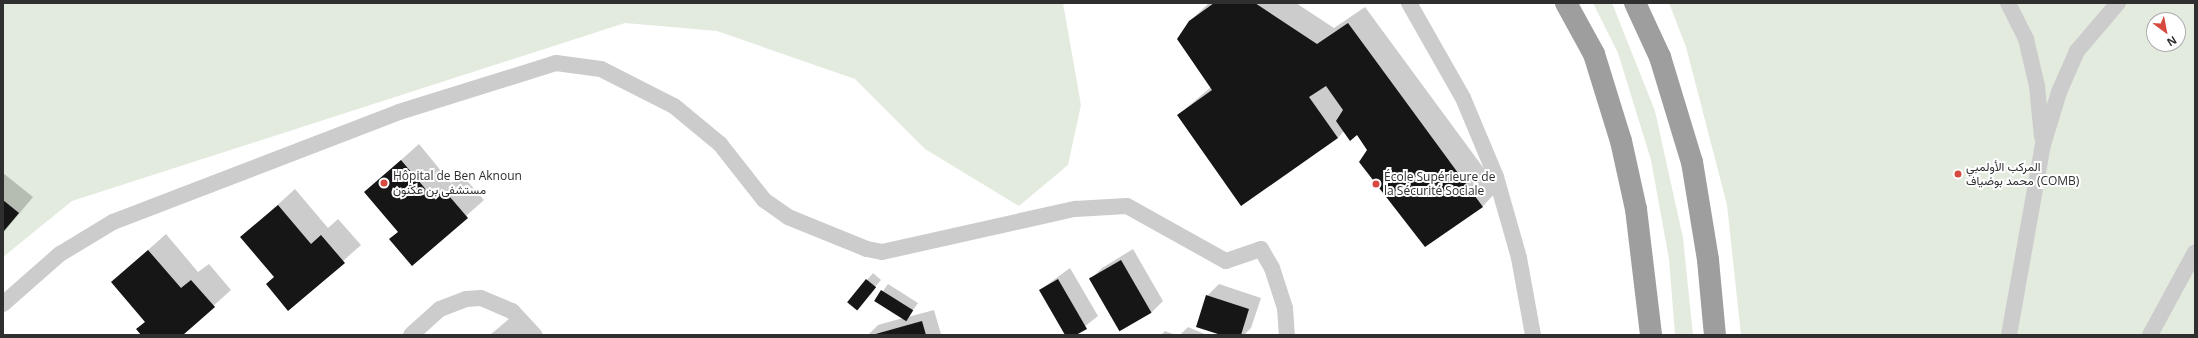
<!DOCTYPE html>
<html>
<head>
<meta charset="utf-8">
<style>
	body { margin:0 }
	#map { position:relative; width:2198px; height:338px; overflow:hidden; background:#fff; font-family:"Open Sans",Vazirmatn,sans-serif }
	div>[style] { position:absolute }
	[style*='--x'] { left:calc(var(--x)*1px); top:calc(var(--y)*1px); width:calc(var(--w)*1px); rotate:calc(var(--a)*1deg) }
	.green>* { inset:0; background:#e3ebde }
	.shadow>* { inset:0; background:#0003 }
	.building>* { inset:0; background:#161616; transform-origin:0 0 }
	.service>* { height:16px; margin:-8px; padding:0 8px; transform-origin:8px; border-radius:8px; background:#ccc }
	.trunk>* { height:22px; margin:-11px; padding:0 11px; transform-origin:11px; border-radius:11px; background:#9e9e9e }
	.dots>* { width:11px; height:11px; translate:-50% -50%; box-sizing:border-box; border:2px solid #fff; border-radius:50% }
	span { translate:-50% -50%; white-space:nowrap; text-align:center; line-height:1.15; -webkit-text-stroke:4px #fff; paint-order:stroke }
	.poi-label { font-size:12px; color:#2f2f2f }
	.left { translate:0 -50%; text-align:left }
	.frame { position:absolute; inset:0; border:4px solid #2f2f2f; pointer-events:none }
	.north { position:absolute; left:2146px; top:12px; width:40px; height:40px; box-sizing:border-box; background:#fff; border:1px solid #acacac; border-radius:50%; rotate:148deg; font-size:11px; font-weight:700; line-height:16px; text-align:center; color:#2f2f2f }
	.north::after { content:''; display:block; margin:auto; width:14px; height:18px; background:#d64a40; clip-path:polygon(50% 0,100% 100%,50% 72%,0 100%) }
</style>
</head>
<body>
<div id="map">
	<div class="green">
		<i style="clip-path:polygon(3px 3px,1063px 3px,1081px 105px,1068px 165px,1019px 206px,925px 149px,855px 79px,717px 31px,625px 23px,72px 201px,3px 257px)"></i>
		<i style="clip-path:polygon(1593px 3px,1612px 3px,1655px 111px,1683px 238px,1693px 335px,1675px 335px,1669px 259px,1651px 160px,1618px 53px)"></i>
		<i style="clip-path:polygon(evenodd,1669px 3px,2195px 3px,2195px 335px,1741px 335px,1727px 205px,1686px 47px,1669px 3px,2154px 20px,2178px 20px,2178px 44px,2154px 44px,2154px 20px)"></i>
	</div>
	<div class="shadow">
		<i style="clip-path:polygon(1209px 3px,1296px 3px,1334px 28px,1365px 7px,1499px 189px,1483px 206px,1425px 246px,1358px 134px,1344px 131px,1338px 138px,1178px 115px,1211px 87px,1190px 21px)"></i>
		<i style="clip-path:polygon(419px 144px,451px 183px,461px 174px,484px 200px,412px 264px,390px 239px,399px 231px,365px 192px)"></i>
		<i style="clip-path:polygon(3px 173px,33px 197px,3px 233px)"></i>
		<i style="clip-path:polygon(295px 189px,328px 228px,338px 219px,361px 245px,289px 309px,275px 276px,242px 237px)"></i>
		<i style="clip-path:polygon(166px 234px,198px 272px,209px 264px,231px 290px,181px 335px,142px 335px,138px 329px,146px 321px,112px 282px)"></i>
		<i style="clip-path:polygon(1133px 249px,1163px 301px,1152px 312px,1121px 330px,1091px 279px,1102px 268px)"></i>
		<i style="clip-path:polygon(1070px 268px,1098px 316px,1074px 335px,1066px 335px,1040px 290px)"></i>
		<i style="clip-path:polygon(873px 273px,881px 280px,856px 309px,867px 280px)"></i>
		<i style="clip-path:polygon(888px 284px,918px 303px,908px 317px,934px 310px,941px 334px,868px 335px,878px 325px,903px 318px,876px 301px)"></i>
		<i style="clip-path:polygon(1219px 284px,1261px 298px,1251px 328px,1244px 335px,1224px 335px,1207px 296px)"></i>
		<i style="clip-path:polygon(517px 312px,537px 335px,490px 335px)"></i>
		<i style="clip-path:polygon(1188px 327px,1207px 335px,1180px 335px)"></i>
		<i style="clip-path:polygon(1165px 331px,1176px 335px,1161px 335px)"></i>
	</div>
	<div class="building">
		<i style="clip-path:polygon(1214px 3px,1255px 3px,1317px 44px,1348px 23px,1483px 207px,1425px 247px,1359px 162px,1367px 150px,1357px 135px,1350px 141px,1336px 121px,1343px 110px,1326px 86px,1309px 97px,1338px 138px,1241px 206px,1177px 115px,1212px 90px,1177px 39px,1189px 21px)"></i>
		<i style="clip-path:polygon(401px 160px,434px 199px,444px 190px,468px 218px,412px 266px,389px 239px,398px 232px,364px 192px)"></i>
		<i style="clip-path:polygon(3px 200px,19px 213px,3px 232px)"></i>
		<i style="clip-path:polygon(278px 205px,311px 244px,321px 235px,345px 263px,288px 311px,266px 284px,274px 277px,240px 237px)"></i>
		<i style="clip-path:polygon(148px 250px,181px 288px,191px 280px,215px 307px,183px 335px,141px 335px,136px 329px,145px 322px,111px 282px)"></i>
		<i style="left:1121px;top:260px;width:61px;height:37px;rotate:60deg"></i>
		<i style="left:866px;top:279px;width:13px;height:30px;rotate:39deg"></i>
		<i style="clip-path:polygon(1058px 279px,1087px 329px,1076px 335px,1065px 335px,1039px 290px)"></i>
		<i style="left:881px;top:290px;width:38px;height:13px;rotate:32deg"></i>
		<i style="clip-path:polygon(1206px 295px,1249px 309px,1241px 335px,1221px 335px,1196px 327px)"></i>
		<i style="clip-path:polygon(922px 321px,926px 335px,872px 335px)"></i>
	</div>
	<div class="service">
		<i style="--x:1409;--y:3;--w:109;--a:60.4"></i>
		<i style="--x:1463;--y:98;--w:86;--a:67.3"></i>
		<i style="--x:1496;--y:177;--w:84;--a:74.1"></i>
		<i style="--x:1519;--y:258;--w:78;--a:79.7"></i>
		<i style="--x:2008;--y:3;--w:40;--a:63.4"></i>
		<i style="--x:2026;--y:39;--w:48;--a:76.8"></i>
		<i style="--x:2037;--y:86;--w:51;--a:84.4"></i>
		<i style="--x:3;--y:304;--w:76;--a:-41.3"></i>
		<i style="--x:60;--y:254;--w:62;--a:-31.1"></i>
		<i style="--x:113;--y:222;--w:306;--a:-21"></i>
		<i style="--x:399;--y:112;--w:164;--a:-17.3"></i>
		<i style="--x:556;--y:63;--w:45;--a:7.6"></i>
		<i style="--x:601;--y:69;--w:82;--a:26.9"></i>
		<i style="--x:674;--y:106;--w:60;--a:39.6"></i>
		<i style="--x:720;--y:144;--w:71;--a:51.8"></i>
		<i style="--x:764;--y:200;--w:29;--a:35"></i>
		<i style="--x:788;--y:217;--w:85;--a:22.1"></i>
		<i style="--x:867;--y:249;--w:15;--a:11"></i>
		<i style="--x:882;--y:252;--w:198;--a:-12.6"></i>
		<i style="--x:1075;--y:209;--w:52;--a:-3.3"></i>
		<i style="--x:1127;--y:206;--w:113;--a:29.1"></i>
		<i style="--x:1226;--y:261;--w:37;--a:-19"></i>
		<i style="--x:1261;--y:249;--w:22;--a:60"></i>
		<i style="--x:1272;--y:268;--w:42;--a:72"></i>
		<i style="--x:1285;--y:308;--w:27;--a:86"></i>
		<i style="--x:411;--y:335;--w:39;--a:-42"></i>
		<i style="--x:440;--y:309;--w:28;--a:-21"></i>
		<i style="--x:466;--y:299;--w:15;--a:-4"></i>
		<i style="--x:481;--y:298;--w:34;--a:23"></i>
		<i style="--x:512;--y:311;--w:33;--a:47"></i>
		<i style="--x:2009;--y:335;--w:193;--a:-79.9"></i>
		<i style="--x:2043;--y:145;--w:55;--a:-73.2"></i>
		<i style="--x:2059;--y:92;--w:45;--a:-66.3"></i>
		<i style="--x:2077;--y:51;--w:63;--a:-49.5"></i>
		<i style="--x:2150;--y:335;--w:94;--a:-61.5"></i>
	</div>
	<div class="trunk">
		<i style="--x:1566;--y:3;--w:58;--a:61.2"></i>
		<i style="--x:1594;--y:54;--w:91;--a:72.8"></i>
		<i style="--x:1621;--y:141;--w:70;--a:77.6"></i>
		<i style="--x:1636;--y:209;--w:127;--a:83.2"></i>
		<i style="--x:1635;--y:3;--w:60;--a:65.2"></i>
		<i style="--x:1660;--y:57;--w:110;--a:73.1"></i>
		<i style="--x:1692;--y:162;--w:99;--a:80.7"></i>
		<i style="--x:1708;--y:260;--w:75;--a:84.7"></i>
	</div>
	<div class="dots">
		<i style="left:1958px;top:174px;background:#d64a40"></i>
		<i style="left:384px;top:183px;background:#d64a40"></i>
		<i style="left:1376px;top:184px;background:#d64a40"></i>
	</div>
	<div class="poi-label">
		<span class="left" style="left:1966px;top:174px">المركب الأولمبي<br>محمد بوضياف (COMB)</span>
		<span class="left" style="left:393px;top:183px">Hôpital de Ben Aknoun<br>مستشفى بن عكنون</span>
		<span class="left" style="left:1384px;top:184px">École Supérieure de<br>la Sécurité Sociale</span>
	</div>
	<div class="frame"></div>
	<div class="north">N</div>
</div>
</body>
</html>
